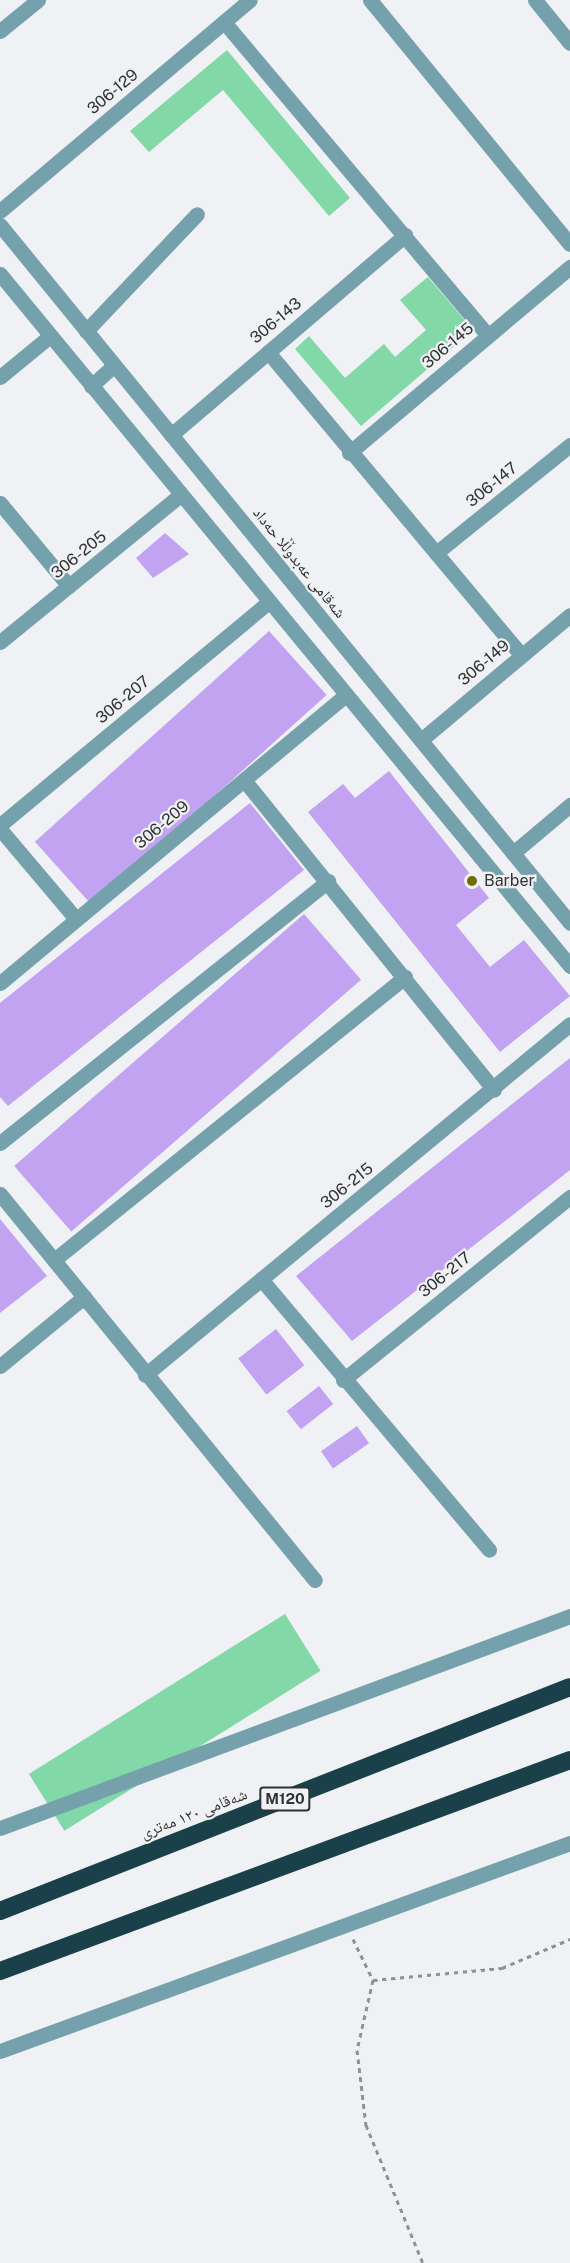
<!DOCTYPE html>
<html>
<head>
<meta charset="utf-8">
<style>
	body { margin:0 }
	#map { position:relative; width:570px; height:2263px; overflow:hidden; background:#f0f1f4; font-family:"Public Sans","Noto Naskh Arabic",sans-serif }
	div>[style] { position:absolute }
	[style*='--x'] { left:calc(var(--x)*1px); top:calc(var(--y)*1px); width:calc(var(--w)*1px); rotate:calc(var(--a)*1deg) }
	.green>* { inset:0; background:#82d8a7; transform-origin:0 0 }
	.building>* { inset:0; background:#c1a3f1; transform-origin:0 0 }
	.path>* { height:3px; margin-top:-1.5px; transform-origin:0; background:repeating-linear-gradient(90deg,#909193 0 4.5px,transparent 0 9px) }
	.minor>* { height:15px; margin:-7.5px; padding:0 7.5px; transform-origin:7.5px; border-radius:7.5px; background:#75a1ad }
	.highway>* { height:18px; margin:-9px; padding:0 9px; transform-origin:9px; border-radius:9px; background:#1a4049 }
	.dots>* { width:16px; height:16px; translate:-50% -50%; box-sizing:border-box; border:3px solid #f0f1f4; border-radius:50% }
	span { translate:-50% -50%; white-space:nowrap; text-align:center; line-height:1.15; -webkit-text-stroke:4.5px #f0f1f4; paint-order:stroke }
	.shield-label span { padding:2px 4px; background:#f0f1f4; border:2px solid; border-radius:4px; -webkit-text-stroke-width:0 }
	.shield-label { font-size:15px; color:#313233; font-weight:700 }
	.street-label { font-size:16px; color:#313233 }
	.poi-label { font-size:16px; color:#313233 }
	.left { translate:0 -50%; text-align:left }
</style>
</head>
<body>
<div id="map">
	<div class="green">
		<i style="clip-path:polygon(227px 50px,350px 198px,329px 216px,223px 90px,149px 152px,130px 131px)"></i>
		<i style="clip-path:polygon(428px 277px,473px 330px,361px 426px,295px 349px,309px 336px,345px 378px,384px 344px,395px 357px,426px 330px,400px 300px)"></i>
		<i style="left:285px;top:1614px;width:67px;height:302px;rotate:58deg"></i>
	</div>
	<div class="building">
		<i style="clip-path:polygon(165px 533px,189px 554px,153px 578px,136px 558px)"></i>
		<i style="left:269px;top:631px;width:86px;height:315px;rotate:48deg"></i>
		<i style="clip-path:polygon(389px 771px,489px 898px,456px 925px,490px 967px,524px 940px,570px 996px,500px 1052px,308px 812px,343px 784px,355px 798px)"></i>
		<i style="clip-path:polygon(250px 803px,304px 870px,8px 1106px,0 1097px,0 1003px)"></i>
		<i style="left:304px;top:914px;width:87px;height:384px;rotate:49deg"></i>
		<i style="clip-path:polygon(570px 1058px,570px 1170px,352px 1341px,296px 1276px)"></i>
		<i style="clip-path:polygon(0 1219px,47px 1276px,0 1313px)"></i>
		<i style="left:276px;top:1329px;width:46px;height:48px;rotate:52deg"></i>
		<i style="left:319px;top:1386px;width:23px;height:41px;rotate:52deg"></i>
		<i style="left:357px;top:1426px;width:21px;height:44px;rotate:55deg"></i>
	</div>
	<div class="path">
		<i style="--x:353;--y:1939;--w:46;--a:64"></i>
		<i style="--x:373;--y:1980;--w:72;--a:102.9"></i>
		<i style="--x:357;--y:2050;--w:76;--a:83.2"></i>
		<i style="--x:366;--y:2125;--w:149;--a:67.6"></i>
		<i style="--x:373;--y:1980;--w:130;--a:-5.3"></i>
		<i style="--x:502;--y:1968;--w:74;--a:-23.1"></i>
	</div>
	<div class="minor">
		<i style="--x:370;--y:0;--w:315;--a:50.7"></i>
		<i style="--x:535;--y:0;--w:55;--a:50.9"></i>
		<i style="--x:224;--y:22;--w:410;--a:49.9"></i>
		<i style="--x:0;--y:31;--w:49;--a:-39.2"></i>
		<i style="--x:0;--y:211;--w:327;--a:-40.2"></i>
		<i style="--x:0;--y:225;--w:901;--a:50.76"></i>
		<i style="--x:0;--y:274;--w:897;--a:50.52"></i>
		<i style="--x:86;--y:331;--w:161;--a:-46.5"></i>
		<i style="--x:268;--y:352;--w:395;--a:50.1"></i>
		<i style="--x:0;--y:377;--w:65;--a:-39.4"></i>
		<i style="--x:91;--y:386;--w:31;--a:-42"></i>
		<i style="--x:171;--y:435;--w:308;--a:-40.5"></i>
		<i style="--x:349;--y:453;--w:289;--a:-40.1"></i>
		<i style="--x:0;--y:503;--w:108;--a:50.3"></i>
		<i style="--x:436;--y:553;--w:172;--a:-38.9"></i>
		<i style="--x:0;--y:642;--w:232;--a:-39.2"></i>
		<i style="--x:421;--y:740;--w:194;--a:-40"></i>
		<i style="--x:244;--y:780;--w:398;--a:51.1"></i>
		<i style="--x:0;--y:825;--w:349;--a:-39.7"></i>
		<i style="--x:0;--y:829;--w:118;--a:49.8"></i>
		<i style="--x:513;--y:853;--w:75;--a:-40.1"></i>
		<i style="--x:0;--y:983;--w:450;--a:-39.8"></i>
		<i style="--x:0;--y:1143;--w:420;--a:-38.6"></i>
		<i style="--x:0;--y:1194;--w:498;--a:50.8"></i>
		<i style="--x:54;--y:1260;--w:451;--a:-38.9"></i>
		<i style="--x:261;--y:1279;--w:354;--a:49.9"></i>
		<i style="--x:0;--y:1366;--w:109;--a:-39.4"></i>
		<i style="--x:145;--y:1375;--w:551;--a:-39.55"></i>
		<i style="--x:343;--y:1380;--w:292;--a:-38.9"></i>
		<i style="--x:0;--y:1828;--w:608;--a:-20.4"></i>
		<i style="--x:0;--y:2051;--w:607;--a:-20.05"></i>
	</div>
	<div class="highway">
		<i style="--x:0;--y:1911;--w:612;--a:-21.45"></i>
		<i style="--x:0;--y:1971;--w:608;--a:-20.31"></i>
	</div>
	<div class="dots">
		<i style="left:472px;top:881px;background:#716c08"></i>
	</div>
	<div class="shield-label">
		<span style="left:285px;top:1799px">M120</span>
	</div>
	<div class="street-label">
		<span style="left:113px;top:92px;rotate:-40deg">306-129</span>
		<span style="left:276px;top:321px;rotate:-40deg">306-143</span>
		<span style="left:448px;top:346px;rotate:-40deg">306-145</span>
		<span style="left:492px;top:485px;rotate:-39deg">306-147</span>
		<span style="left:79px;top:555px;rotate:-39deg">306-205</span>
		<span style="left:299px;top:563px;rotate:51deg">شەقامی عەبدوڵڵا حەداد</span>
		<span style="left:484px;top:663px;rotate:-40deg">306-149</span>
		<span style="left:123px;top:700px;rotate:-40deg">306-207</span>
		<span style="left:162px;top:825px;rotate:-40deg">306-209</span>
		<span style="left:347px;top:1186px;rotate:-39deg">306-215</span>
		<span style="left:445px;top:1275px;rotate:-39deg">306-217</span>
		<span style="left:194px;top:1814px;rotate:-21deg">شەقامی ١٢٠ مەتری</span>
	</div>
	<div class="poi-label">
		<span class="left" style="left:484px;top:881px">Barber</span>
	</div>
</div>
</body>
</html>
